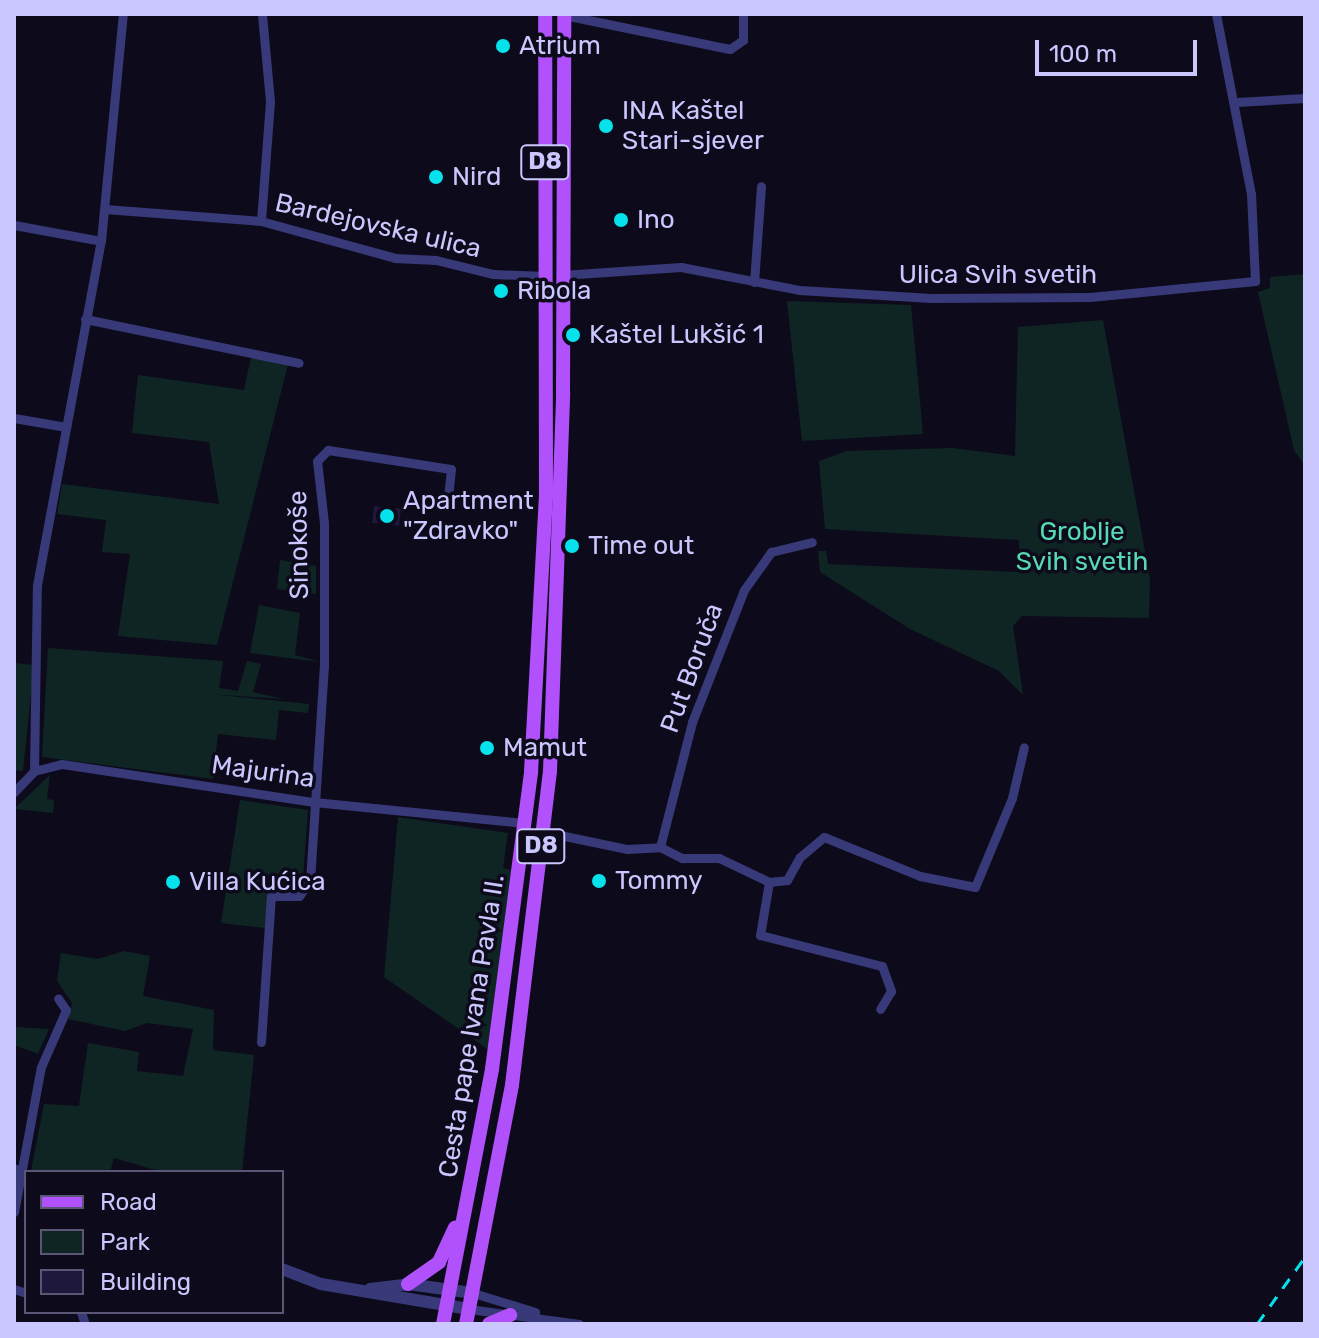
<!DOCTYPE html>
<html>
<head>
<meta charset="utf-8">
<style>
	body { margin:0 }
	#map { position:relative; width:1319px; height:1338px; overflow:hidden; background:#0d0b1b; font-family:Rubik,sans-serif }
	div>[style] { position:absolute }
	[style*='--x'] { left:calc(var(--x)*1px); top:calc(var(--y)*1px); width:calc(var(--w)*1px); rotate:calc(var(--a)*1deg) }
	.green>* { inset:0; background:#0f2523 }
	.building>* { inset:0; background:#1d183c; transform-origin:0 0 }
	.minor>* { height:9px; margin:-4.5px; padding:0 4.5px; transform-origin:4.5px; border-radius:4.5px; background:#373979 }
	.tertiary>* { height:12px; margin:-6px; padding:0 6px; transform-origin:6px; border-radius:6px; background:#373979 }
	.primary>* { height:14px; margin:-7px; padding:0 7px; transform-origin:7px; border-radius:7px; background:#b151fb }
	.rail>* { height:3px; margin-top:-1.5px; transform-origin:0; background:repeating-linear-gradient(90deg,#06e2eb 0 12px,transparent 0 22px) }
	.dots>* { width:22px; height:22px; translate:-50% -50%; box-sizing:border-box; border:4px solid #0d0b1b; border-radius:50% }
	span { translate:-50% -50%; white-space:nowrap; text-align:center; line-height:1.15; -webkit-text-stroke:7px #0d0b1b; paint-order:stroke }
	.shield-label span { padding:2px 6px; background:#0d0b1b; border:2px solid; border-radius:6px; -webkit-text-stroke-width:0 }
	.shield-label { font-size:24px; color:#cac7fe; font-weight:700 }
	.poi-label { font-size:26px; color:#cac7fe }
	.left { translate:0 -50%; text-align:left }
	.street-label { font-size:26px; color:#cac7fe }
	.park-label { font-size:26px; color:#56dab1 }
	.frame { position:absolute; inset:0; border:16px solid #cac7fe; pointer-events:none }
	.legend { position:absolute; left:24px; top:1170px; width:260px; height:144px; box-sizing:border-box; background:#0d0b1b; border:2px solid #595676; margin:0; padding:10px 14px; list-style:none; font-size:24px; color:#cac7fe }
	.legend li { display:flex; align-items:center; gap:16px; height:40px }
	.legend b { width:40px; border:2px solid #595676 }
	.scale { position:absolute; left:1035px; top:40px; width:162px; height:36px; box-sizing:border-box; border:4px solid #cac7fe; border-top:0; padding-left:10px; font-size:24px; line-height:28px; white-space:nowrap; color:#cac7fe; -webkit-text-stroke:6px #0d0b1b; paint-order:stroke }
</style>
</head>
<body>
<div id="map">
	<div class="green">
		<i style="clip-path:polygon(1305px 274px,1305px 466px,1294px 450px,1258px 292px,1270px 288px,1270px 277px)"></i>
		<i style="clip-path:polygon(787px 301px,911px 305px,923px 434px,802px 441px)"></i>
		<i style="clip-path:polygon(1103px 320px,1150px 579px,1149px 618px,1022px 616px,1013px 626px,1023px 695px,999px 671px,910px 629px,820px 572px,818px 551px,826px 551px,828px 564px,1020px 572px,1019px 540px,825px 529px,819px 461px,846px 451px,952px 448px,1015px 456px,1018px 327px)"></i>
		<i style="clip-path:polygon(251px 357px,288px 364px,217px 645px,118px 636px,130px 554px,102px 552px,106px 520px,57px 514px,62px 484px,219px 504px,209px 442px,132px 433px,138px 375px,244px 390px)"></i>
		<i style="clip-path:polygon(280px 560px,316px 566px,316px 594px,277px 589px)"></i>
		<i style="clip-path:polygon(259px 605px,300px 613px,295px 655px,320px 662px,250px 653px)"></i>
		<i style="clip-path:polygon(48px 648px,223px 661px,219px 688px,238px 691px,247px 661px,261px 664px,253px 692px,283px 699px,210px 694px,309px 704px,308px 713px,279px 710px,276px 740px,218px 734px,213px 779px,42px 757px)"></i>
		<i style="clip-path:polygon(14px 663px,34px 665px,23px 771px,14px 770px)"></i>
		<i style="clip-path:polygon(50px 775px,47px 799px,54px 800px,53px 813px,14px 809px)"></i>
		<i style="clip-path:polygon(240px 800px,308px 810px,303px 878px,297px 889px,269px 889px,265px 928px,221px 923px)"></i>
		<i style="clip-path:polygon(398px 817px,508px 833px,503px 868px,511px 870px,489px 1050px,384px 977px)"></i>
		<i style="clip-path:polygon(124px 951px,150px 956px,143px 996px,214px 1010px,213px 1050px,254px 1055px,242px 1172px,162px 1172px,114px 1158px,110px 1172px,31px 1171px,44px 1104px,79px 1106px,88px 1043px,139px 1052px,137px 1071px,183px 1076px,193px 1029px,147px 1023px,125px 1031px,68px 1019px,72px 1003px,57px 981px,61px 953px,98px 959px)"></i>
		<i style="clip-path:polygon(14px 1027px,49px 1029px,38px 1054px,14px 1045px)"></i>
	</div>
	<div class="building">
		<i style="left:374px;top:506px;width:27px;height:17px;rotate:6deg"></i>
	</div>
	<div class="minor">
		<i style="--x:564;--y:15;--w:169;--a:11.6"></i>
		<i style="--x:730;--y:49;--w:16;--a:-35"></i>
		<i style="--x:743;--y:40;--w:26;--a:-90"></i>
		<i style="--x:1237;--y:102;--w:68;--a:-3.4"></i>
		<i style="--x:105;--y:209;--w:156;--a:4.4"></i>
		<i style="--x:261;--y:221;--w:139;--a:15.4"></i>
		<i style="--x:395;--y:258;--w:41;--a:2.8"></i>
		<i style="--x:436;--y:260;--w:59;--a:13.8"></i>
		<i style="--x:493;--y:274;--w:52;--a:2.2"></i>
		<i style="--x:261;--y:221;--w:120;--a:-85.7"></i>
		<i style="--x:270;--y:101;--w:87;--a:-95.3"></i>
		<i style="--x:14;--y:225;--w:88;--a:10.4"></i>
		<i style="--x:562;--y:275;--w:119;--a:-3.8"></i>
		<i style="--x:681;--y:267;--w:120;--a:11"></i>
		<i style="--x:799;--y:290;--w:132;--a:3.5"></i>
		<i style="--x:931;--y:298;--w:159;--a:-0.4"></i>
		<i style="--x:1090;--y:297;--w:166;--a:-5.5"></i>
		<i style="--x:1255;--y:281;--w:87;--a:-92.6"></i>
		<i style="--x:1251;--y:194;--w:183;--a:-101"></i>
		<i style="--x:754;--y:282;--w:96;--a:-85.8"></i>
		<i style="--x:85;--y:319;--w:218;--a:11.6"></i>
		<i style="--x:14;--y:418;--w:53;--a:9.8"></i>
		<i style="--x:34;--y:771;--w:186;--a:-89.1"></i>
		<i style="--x:37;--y:585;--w:350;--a:-79.5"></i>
		<i style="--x:101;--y:241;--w:228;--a:-84.5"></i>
		<i style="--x:14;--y:792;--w:29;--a:-46"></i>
		<i style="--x:34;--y:771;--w:29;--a:-14"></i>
		<i style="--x:62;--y:764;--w:255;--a:8.6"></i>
		<i style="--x:314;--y:802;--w:203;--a:5.7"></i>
		<i style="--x:555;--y:834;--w:74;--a:11.8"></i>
		<i style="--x:627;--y:849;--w:33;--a:-3"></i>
		<i style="--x:660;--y:847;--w:25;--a:27"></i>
		<i style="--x:682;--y:858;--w:37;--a:0"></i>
		<i style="--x:719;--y:858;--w:55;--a:25.6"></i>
		<i style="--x:769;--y:882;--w:18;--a:-6"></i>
		<i style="--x:787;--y:880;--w:26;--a:-61"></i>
		<i style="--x:800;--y:857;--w:31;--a:-40"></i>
		<i style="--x:824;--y:837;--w:104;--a:22.1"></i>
		<i style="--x:920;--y:876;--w:56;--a:11.3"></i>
		<i style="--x:975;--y:887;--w:96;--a:-67.4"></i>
		<i style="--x:1012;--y:798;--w:52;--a:-76.8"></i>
		<i style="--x:660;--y:847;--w:129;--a:-75.6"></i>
		<i style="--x:692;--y:722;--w:142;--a:-68.5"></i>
		<i style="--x:744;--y:590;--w:47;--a:-54.6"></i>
		<i style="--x:771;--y:552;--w:42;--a:-13.7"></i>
		<i style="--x:769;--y:882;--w:54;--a:99.6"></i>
		<i style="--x:760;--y:935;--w:126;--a:14.3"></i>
		<i style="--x:882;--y:966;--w:27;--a:70"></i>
		<i style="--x:891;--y:991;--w:21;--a:121"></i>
		<i style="--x:261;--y:1042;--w:146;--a:-86.1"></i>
		<i style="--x:271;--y:896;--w:28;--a:0"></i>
		<i style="--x:299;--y:896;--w:19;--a:-54"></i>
		<i style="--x:310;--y:881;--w:214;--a:-86.3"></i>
		<i style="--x:324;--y:667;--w:144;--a:-90"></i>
		<i style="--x:324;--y:523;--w:62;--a:-96.4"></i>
		<i style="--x:317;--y:461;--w:16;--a:-45"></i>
		<i style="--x:328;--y:450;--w:124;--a:8.8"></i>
		<i style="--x:451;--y:469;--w:31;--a:96"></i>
		<i style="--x:14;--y:1212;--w:147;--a:-79.5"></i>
		<i style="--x:41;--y:1067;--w:62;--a:-66.3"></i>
		<i style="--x:66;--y:1010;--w:14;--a:-124"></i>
		<i style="--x:14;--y:1289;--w:13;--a:18"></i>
		<i style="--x:473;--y:1293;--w:65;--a:17"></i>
		<i style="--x:469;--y:1309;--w:111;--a:7.8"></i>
		<i style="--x:81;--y:1312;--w:13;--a:72"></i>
	</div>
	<div class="tertiary">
		<i style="--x:14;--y:1170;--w:13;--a:27"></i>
		<i style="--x:282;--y:1269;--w:42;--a:21"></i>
		<i style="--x:321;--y:1284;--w:150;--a:9.6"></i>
		<i style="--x:370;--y:1289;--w:38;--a:-7"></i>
		<i style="--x:408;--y:1284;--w:66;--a:7.9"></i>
	</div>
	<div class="primary">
		<i style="--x:408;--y:1284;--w:38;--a:-35"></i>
		<i style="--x:439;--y:1262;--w:38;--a:-65"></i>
		<i style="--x:443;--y:1324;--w:260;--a:-79.1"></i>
		<i style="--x:492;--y:1069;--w:300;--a:-82.5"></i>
		<i style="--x:531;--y:772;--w:276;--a:-86.9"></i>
		<i style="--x:546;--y:496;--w:482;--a:-90.1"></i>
		<i style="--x:466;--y:1324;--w:243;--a:-79.1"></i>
		<i style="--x:512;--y:1085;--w:316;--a:-83.1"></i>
		<i style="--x:550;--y:771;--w:378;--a:-88"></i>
		<i style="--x:563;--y:393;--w:379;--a:-89.8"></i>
		<i style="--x:489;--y:1324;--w:23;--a:-23"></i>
	</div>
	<div class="rail">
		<i style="--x:1257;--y:1324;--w:82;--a:-54.4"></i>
	</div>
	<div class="dots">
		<i style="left:503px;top:46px;background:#06e2eb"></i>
		<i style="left:606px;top:126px;background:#06e2eb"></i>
		<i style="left:436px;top:177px;background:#06e2eb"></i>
		<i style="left:621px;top:220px;background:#06e2eb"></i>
		<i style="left:501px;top:291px;background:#06e2eb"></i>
		<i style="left:573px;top:335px;background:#06e2eb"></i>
		<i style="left:387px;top:516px;background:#06e2eb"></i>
		<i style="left:572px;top:546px;background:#06e2eb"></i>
		<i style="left:487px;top:748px;background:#06e2eb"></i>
		<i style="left:599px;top:881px;background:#06e2eb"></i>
		<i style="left:173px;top:882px;background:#06e2eb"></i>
	</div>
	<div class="shield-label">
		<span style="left:545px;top:162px">D8</span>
		<span style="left:541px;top:846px">D8</span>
	</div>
	<div class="poi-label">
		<span class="left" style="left:519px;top:46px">Atrium</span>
		<span class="left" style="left:622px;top:126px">INA Kaštel<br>Stari-sjever</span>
		<span class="left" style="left:452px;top:177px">Nird</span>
		<span class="left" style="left:637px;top:220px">Ino</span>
		<span class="left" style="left:517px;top:291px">Ribola</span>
		<span class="left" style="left:589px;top:335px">Kaštel Lukšić 1</span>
		<span class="left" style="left:403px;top:516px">Apartment<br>"Zdravko"</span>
		<span class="left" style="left:588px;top:546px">Time out</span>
		<span class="left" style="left:503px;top:748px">Mamut</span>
		<span class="left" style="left:615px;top:881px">Tommy</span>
		<span class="left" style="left:189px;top:882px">Villa Kućica</span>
	</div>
	<div class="street-label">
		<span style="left:378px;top:226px;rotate:13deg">Bardejovska ulica</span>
		<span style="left:998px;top:275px">Ulica Svih svetih</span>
		<span style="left:299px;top:545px;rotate:-91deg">Sinokoše</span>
		<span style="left:692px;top:668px;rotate:-70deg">Put Boruča</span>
		<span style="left:263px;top:772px;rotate:8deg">Majurina</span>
		<span style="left:472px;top:1026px;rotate:-81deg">Cesta pape Ivana Pavla II.</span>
	</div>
	<div class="park-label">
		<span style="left:1082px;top:547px">Groblje<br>Svih svetih</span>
	</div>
	<div class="frame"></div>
	<ul class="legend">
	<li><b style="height:10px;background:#b151fb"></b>Road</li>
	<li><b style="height:22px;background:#0f2523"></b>Park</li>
	<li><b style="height:22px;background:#1d183c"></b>Building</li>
	</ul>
	<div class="scale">100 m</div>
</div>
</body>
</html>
